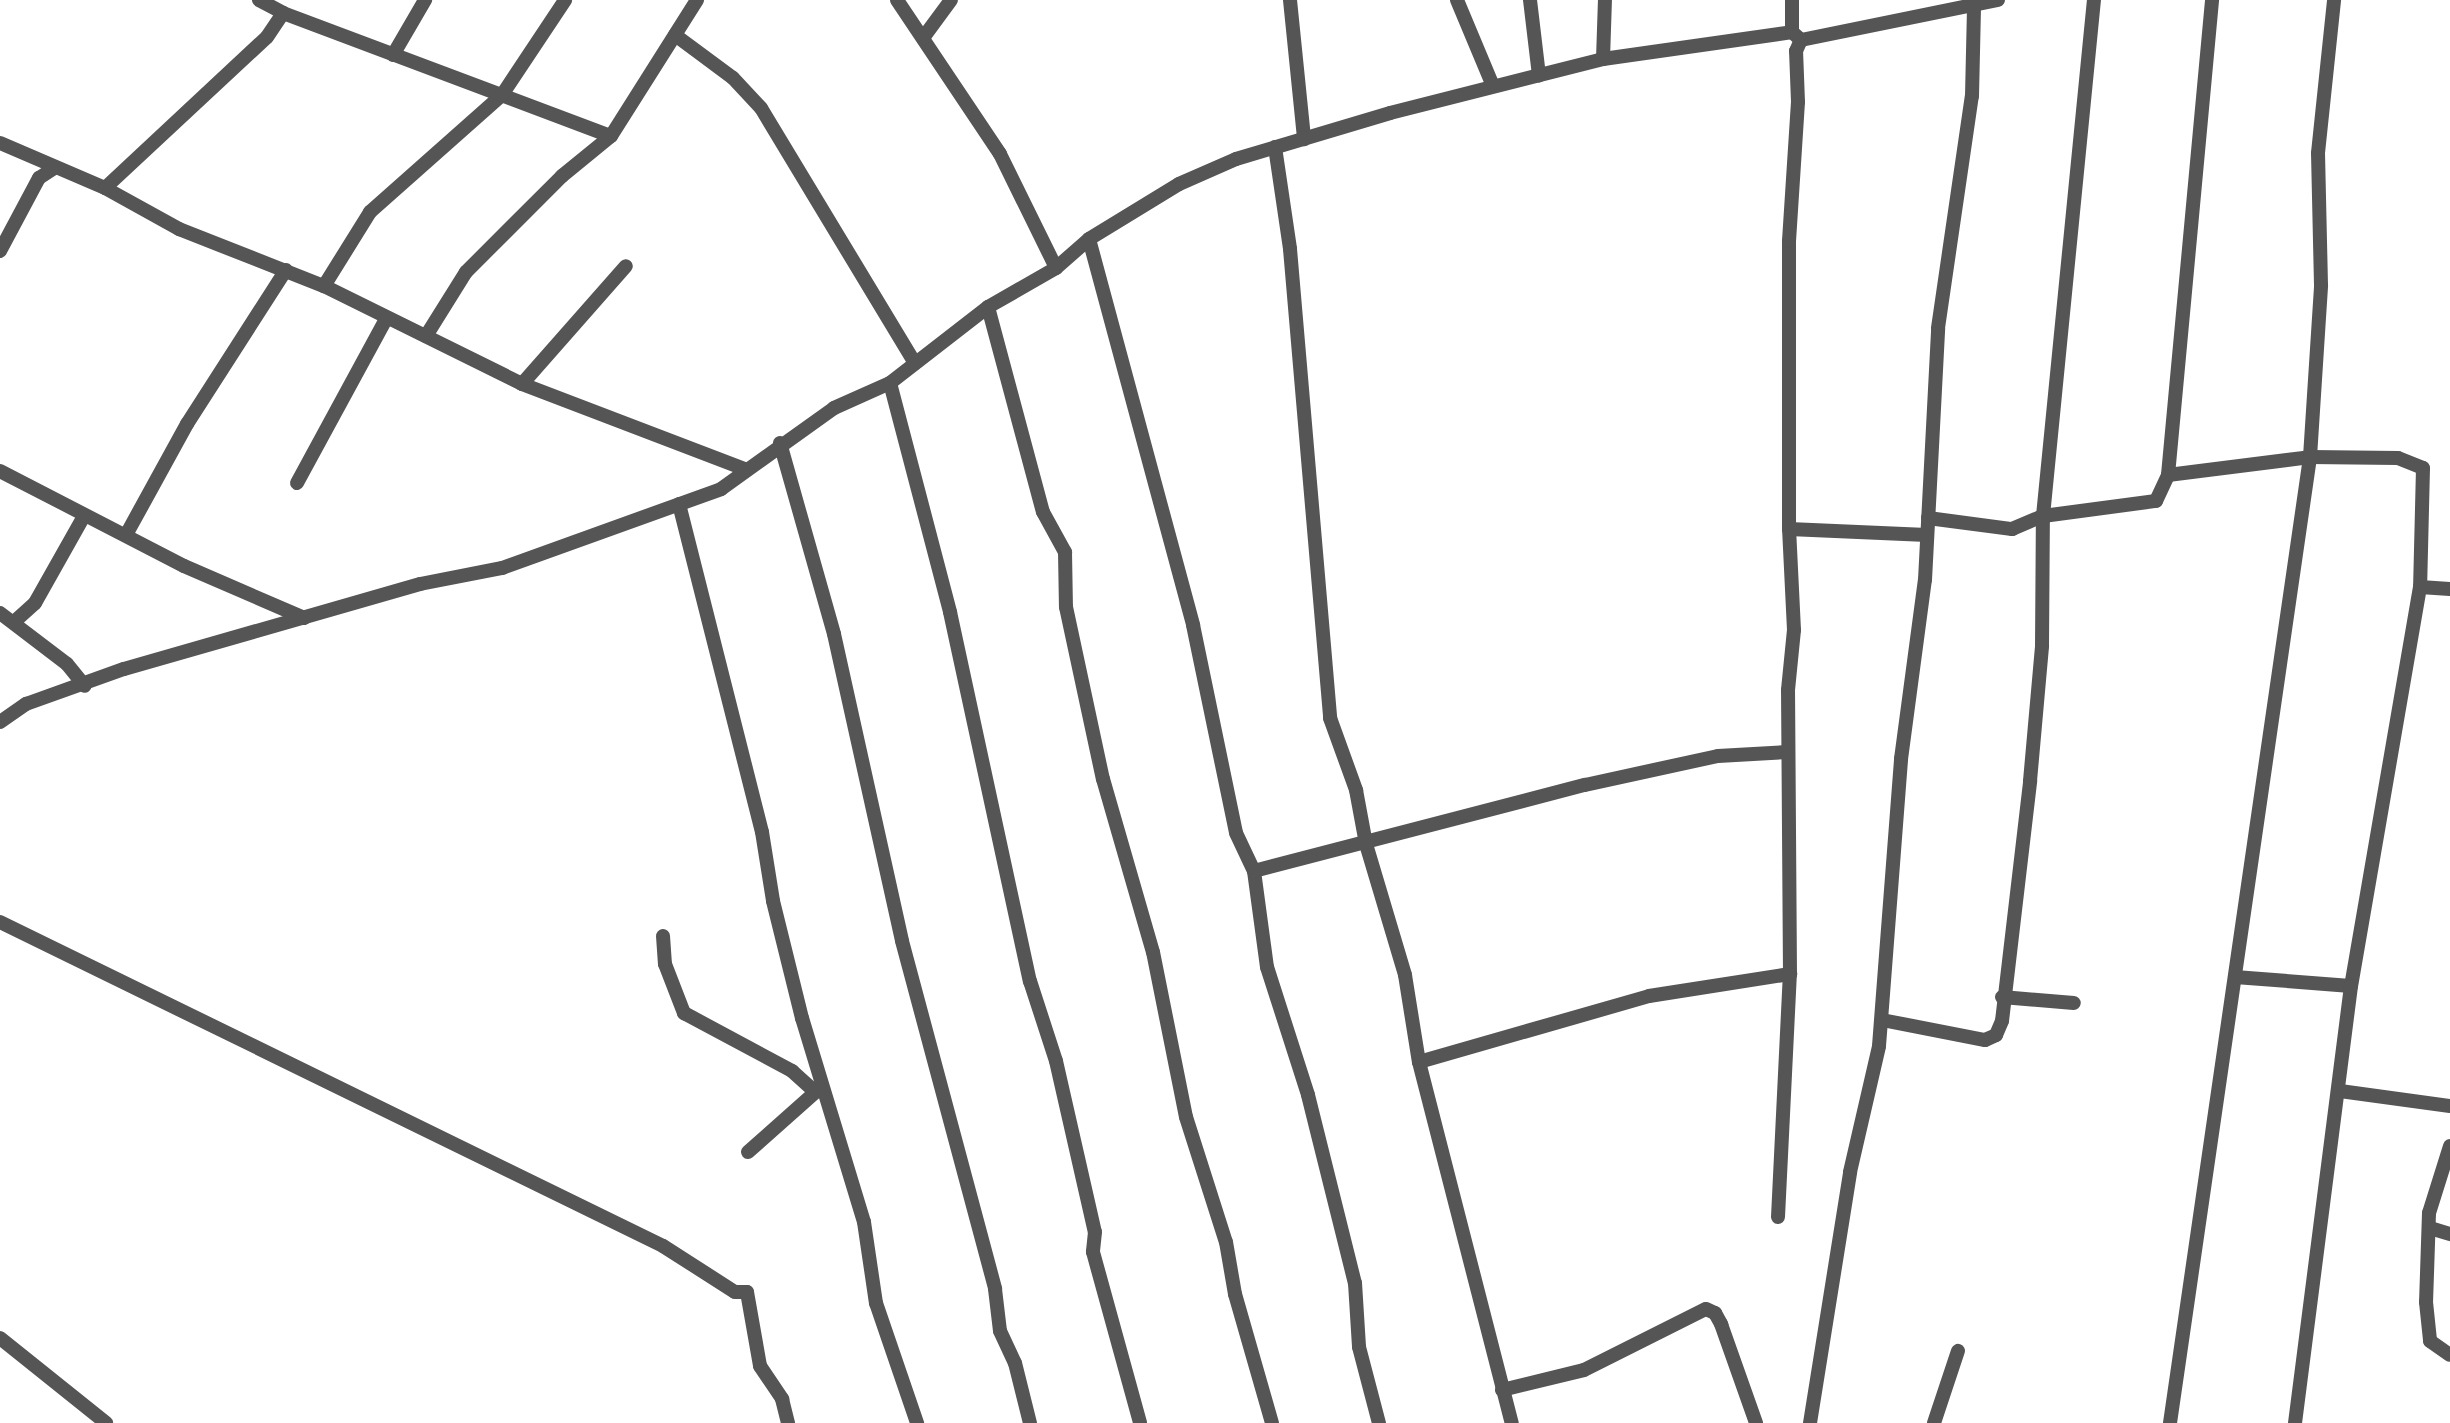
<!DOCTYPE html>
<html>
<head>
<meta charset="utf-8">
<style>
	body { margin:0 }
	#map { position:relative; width:2450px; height:1423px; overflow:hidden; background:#fff; font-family:"Sofia Sans Condensed",sans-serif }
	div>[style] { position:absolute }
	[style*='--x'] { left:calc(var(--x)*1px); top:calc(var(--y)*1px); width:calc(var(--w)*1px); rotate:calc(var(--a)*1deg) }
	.minor>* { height:14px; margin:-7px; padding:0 7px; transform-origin:7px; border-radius:7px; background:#555 }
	span { translate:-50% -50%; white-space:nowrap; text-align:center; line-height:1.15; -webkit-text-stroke:6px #fff; paint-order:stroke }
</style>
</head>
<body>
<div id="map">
	<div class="minor">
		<i style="--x:259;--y:0;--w:27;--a:28"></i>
		<i style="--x:897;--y:0;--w:185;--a:56.2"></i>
		<i style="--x:1000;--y:154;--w:127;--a:63.8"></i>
		<i style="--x:1290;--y:0;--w:140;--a:84.2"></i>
		<i style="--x:1457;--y:0;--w:93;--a:67.3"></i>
		<i style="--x:1530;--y:0;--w:76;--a:83.2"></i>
		<i style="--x:1792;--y:32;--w:32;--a:-90"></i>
		<i style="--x:675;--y:35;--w:72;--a:36.6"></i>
		<i style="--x:733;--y:78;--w:41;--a:47"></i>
		<i style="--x:761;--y:108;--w:298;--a:58.9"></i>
		<i style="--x:923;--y:38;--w:47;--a:-53.6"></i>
		<i style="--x:393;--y:55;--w:64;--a:-59.8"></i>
		<i style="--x:1603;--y:59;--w:59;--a:-88.1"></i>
		<i style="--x:0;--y:143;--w:114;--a:23.2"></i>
		<i style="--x:105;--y:188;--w:85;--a:29"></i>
		<i style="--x:179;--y:229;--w:156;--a:21.5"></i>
		<i style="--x:324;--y:286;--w:221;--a:26.3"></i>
		<i style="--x:522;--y:384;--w:239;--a:20.9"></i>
		<i style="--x:1275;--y:147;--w:103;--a:81.6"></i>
		<i style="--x:1290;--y:249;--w:471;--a:85.1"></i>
		<i style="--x:1330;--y:718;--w:77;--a:70.1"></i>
		<i style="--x:1356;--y:790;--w:55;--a:79.5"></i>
		<i style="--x:1366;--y:844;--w:137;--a:73.4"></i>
		<i style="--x:1405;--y:975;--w:88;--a:80.9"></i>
		<i style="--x:1419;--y:1062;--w:373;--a:75.6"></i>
		<i style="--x:105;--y:188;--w:221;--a:-43"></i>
		<i style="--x:267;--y:37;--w:29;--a:-56"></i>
		<i style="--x:283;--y:13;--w:350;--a:20.6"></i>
		<i style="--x:1089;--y:239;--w:400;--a:74.9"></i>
		<i style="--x:1193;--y:625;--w:212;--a:78.3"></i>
		<i style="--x:1236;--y:833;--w:42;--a:64.7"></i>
		<i style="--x:1254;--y:871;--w:97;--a:82.3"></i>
		<i style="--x:1267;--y:967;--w:134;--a:72.2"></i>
		<i style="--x:1308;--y:1095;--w:194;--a:76"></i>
		<i style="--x:1355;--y:1283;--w:64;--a:86.4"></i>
		<i style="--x:1359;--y:1347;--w:79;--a:75.3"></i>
		<i style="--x:0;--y:251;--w:83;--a:-61.9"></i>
		<i style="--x:39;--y:178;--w:17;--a:-33"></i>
		<i style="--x:324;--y:286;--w:87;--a:-58.1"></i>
		<i style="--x:370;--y:212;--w:176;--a:-41.6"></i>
		<i style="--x:502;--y:95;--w:114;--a:-56.4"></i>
		<i style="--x:988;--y:307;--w:212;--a:75"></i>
		<i style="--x:1043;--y:512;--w:46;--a:61.2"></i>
		<i style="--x:1065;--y:552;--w:55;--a:89"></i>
		<i style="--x:1066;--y:607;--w:176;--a:77.9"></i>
		<i style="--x:1103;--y:779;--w:180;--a:73.9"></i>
		<i style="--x:1153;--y:952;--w:168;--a:78.7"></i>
		<i style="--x:1186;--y:1117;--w:131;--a:72.3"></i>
		<i style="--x:1226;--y:1242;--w:53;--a:80.2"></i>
		<i style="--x:1235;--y:1294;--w:134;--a:74"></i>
		<i style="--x:426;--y:336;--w:75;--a:-58"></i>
		<i style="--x:466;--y:272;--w:136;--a:-45"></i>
		<i style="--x:562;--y:176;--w:63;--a:-39.2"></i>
		<i style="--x:611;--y:136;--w:161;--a:-57.7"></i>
		<i style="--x:890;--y:383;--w:237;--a:75.3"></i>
		<i style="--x:950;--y:612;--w:378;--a:77.8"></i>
		<i style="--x:1030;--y:981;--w:84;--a:72"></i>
		<i style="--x:1056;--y:1061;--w:175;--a:77.2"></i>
		<i style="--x:1095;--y:1232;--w:20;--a:96"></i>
		<i style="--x:1093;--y:1252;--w:177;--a:74.6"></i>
		<i style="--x:522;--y:384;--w:157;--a:-48.6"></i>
		<i style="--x:780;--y:443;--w:198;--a:74.2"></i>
		<i style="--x:834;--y:634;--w:314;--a:77.5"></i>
		<i style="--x:902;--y:941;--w:360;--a:75"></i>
		<i style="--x:995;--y:1289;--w:42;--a:83.2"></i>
		<i style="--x:1000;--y:1331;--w:35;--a:65"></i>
		<i style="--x:1015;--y:1363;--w:62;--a:76"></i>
		<i style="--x:0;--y:471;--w:207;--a:27.3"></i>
		<i style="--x:184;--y:566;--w:131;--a:23.4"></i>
		<i style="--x:2168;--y:475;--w:477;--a:-84.7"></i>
		<i style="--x:297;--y:483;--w:187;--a:-61.5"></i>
		<i style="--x:679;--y:504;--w:338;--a:75.8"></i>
		<i style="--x:762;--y:832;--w:70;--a:80.9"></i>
		<i style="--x:773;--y:901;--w:121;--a:76.1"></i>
		<i style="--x:802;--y:1018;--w:213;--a:73.1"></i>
		<i style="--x:864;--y:1222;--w:82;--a:81.6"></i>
		<i style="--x:876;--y:1303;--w:127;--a:71.1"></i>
		<i style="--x:1928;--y:518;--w:85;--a:7.5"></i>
		<i style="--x:2012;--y:529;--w:34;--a:-23"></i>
		<i style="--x:2043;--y:516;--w:114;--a:-7.6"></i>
		<i style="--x:2156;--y:501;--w:29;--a:-65"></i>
		<i style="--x:2168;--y:475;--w:143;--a:-7.2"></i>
		<i style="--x:2310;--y:457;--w:172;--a:-86.3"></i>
		<i style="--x:2321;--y:285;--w:132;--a:-91.3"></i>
		<i style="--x:2318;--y:153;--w:154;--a:-84"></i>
		<i style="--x:1789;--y:529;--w:138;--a:2.5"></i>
		<i style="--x:126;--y:535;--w:127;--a:-61.2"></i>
		<i style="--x:187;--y:424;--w:183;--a:-57.3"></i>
		<i style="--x:2420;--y:587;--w:30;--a:4"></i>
		<i style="--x:0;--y:613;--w:84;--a:37.3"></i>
		<i style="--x:67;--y:664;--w:28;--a:51"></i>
		<i style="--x:14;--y:622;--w:28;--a:-42"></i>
		<i style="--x:35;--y:603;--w:100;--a:-60.6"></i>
		<i style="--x:0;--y:722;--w:32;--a:-35"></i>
		<i style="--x:26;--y:704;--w:104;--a:-19.7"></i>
		<i style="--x:124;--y:669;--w:308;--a:-16"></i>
		<i style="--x:420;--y:584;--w:84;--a:-11"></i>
		<i style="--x:502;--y:568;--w:233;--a:-19.8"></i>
		<i style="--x:721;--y:489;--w:139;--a:-35.6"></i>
		<i style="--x:834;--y:408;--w:61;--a:-24.1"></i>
		<i style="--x:890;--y:383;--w:124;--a:-37.8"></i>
		<i style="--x:988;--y:307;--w:78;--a:-29.8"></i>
		<i style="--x:1056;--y:268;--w:44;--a:-41.3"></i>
		<i style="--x:1089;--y:239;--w:105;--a:-31.4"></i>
		<i style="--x:1179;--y:184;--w:62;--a:-23.7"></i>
		<i style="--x:1236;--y:159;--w:161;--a:-16.6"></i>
		<i style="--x:1390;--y:113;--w:220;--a:-14.2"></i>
		<i style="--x:1603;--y:59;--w:191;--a:-8.1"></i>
		<i style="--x:1792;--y:32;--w:12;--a:42"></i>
		<i style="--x:1801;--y:40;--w:201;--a:-11.5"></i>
		<i style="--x:1254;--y:871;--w:342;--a:-14.6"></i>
		<i style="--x:1585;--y:785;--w:136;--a:-12.3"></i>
		<i style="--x:1718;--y:756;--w:70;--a:-3.3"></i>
		<i style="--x:0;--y:922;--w:738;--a:26.04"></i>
		<i style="--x:663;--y:1246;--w:85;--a:32.6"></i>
		<i style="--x:735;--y:1292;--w:12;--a:0"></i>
		<i style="--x:747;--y:1292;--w:75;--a:80"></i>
		<i style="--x:760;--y:1366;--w:40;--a:56"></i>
		<i style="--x:782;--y:1399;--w:25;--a:76"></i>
		<i style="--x:663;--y:936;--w:28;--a:86"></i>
		<i style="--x:665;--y:964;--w:53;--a:68.8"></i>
		<i style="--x:684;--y:1013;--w:123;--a:28.2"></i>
		<i style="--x:792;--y:1071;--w:31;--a:42"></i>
		<i style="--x:2235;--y:977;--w:116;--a:4.4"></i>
		<i style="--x:2002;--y:997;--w:72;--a:4.8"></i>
		<i style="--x:1882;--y:1020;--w:105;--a:11"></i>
		<i style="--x:1985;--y:1040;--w:12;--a:-24"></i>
		<i style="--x:1996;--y:1035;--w:15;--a:-67"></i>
		<i style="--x:2002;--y:1021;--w:242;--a:-83.3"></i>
		<i style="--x:2030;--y:781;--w:136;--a:-84.9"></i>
		<i style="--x:2042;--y:646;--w:130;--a:-89.6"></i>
		<i style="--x:2043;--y:516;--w:519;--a:-84.36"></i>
		<i style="--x:1419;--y:1062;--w:239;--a:-16"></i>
		<i style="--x:1649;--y:996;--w:143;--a:-8.9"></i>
		<i style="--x:1790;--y:974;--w:284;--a:-90.4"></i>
		<i style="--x:1788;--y:690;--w:60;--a:-84.3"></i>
		<i style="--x:1794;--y:630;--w:101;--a:-92.8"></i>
		<i style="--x:1789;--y:529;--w:288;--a:-90"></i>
		<i style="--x:1789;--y:241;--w:139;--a:-86.3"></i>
		<i style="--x:1798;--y:102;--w:51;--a:-92.2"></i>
		<i style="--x:1796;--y:51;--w:12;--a:-66"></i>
		<i style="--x:2340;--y:1091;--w:111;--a:7.8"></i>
		<i style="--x:2450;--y:1146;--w:70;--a:107.4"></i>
		<i style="--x:2429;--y:1213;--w:89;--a:91.9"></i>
		<i style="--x:2426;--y:1302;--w:39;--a:84"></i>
		<i style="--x:2430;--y:1341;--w:24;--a:35"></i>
		<i style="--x:748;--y:1152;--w:96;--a:-41.6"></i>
		<i style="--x:1778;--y:1217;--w:243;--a:-87.2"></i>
		<i style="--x:2430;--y:1228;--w:21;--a:17"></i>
		<i style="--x:0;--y:1338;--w:136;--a:38.7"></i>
		<i style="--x:1502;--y:1390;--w:84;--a:-13.7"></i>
		<i style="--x:1584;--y:1370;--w:136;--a:-26.6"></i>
		<i style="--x:1706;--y:1309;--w:10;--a:24"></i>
		<i style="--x:1715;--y:1313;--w:13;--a:61"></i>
		<i style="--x:1721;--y:1324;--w:105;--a:70.5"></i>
		<i style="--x:1810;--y:1423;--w:254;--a:-80.9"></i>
		<i style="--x:1850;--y:1172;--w:129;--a:-77"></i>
		<i style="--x:1879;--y:1046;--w:288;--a:-85.6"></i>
		<i style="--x:1901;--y:759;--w:181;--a:-82.4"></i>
		<i style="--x:1925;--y:580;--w:252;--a:-87"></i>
		<i style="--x:1938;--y:328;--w:234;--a:-81.7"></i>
		<i style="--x:1972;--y:96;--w:91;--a:-88.7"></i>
		<i style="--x:1934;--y:1423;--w:76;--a:-71.6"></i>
		<i style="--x:2170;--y:1423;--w:976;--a:-81.75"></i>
		<i style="--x:2310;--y:457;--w:88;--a:0.7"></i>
		<i style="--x:2398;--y:458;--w:27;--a:22"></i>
		<i style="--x:2423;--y:468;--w:119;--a:91.4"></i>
		<i style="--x:2420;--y:587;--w:405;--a:99.8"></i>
		<i style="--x:2351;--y:986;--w:441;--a:97.3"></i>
	</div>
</div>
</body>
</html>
